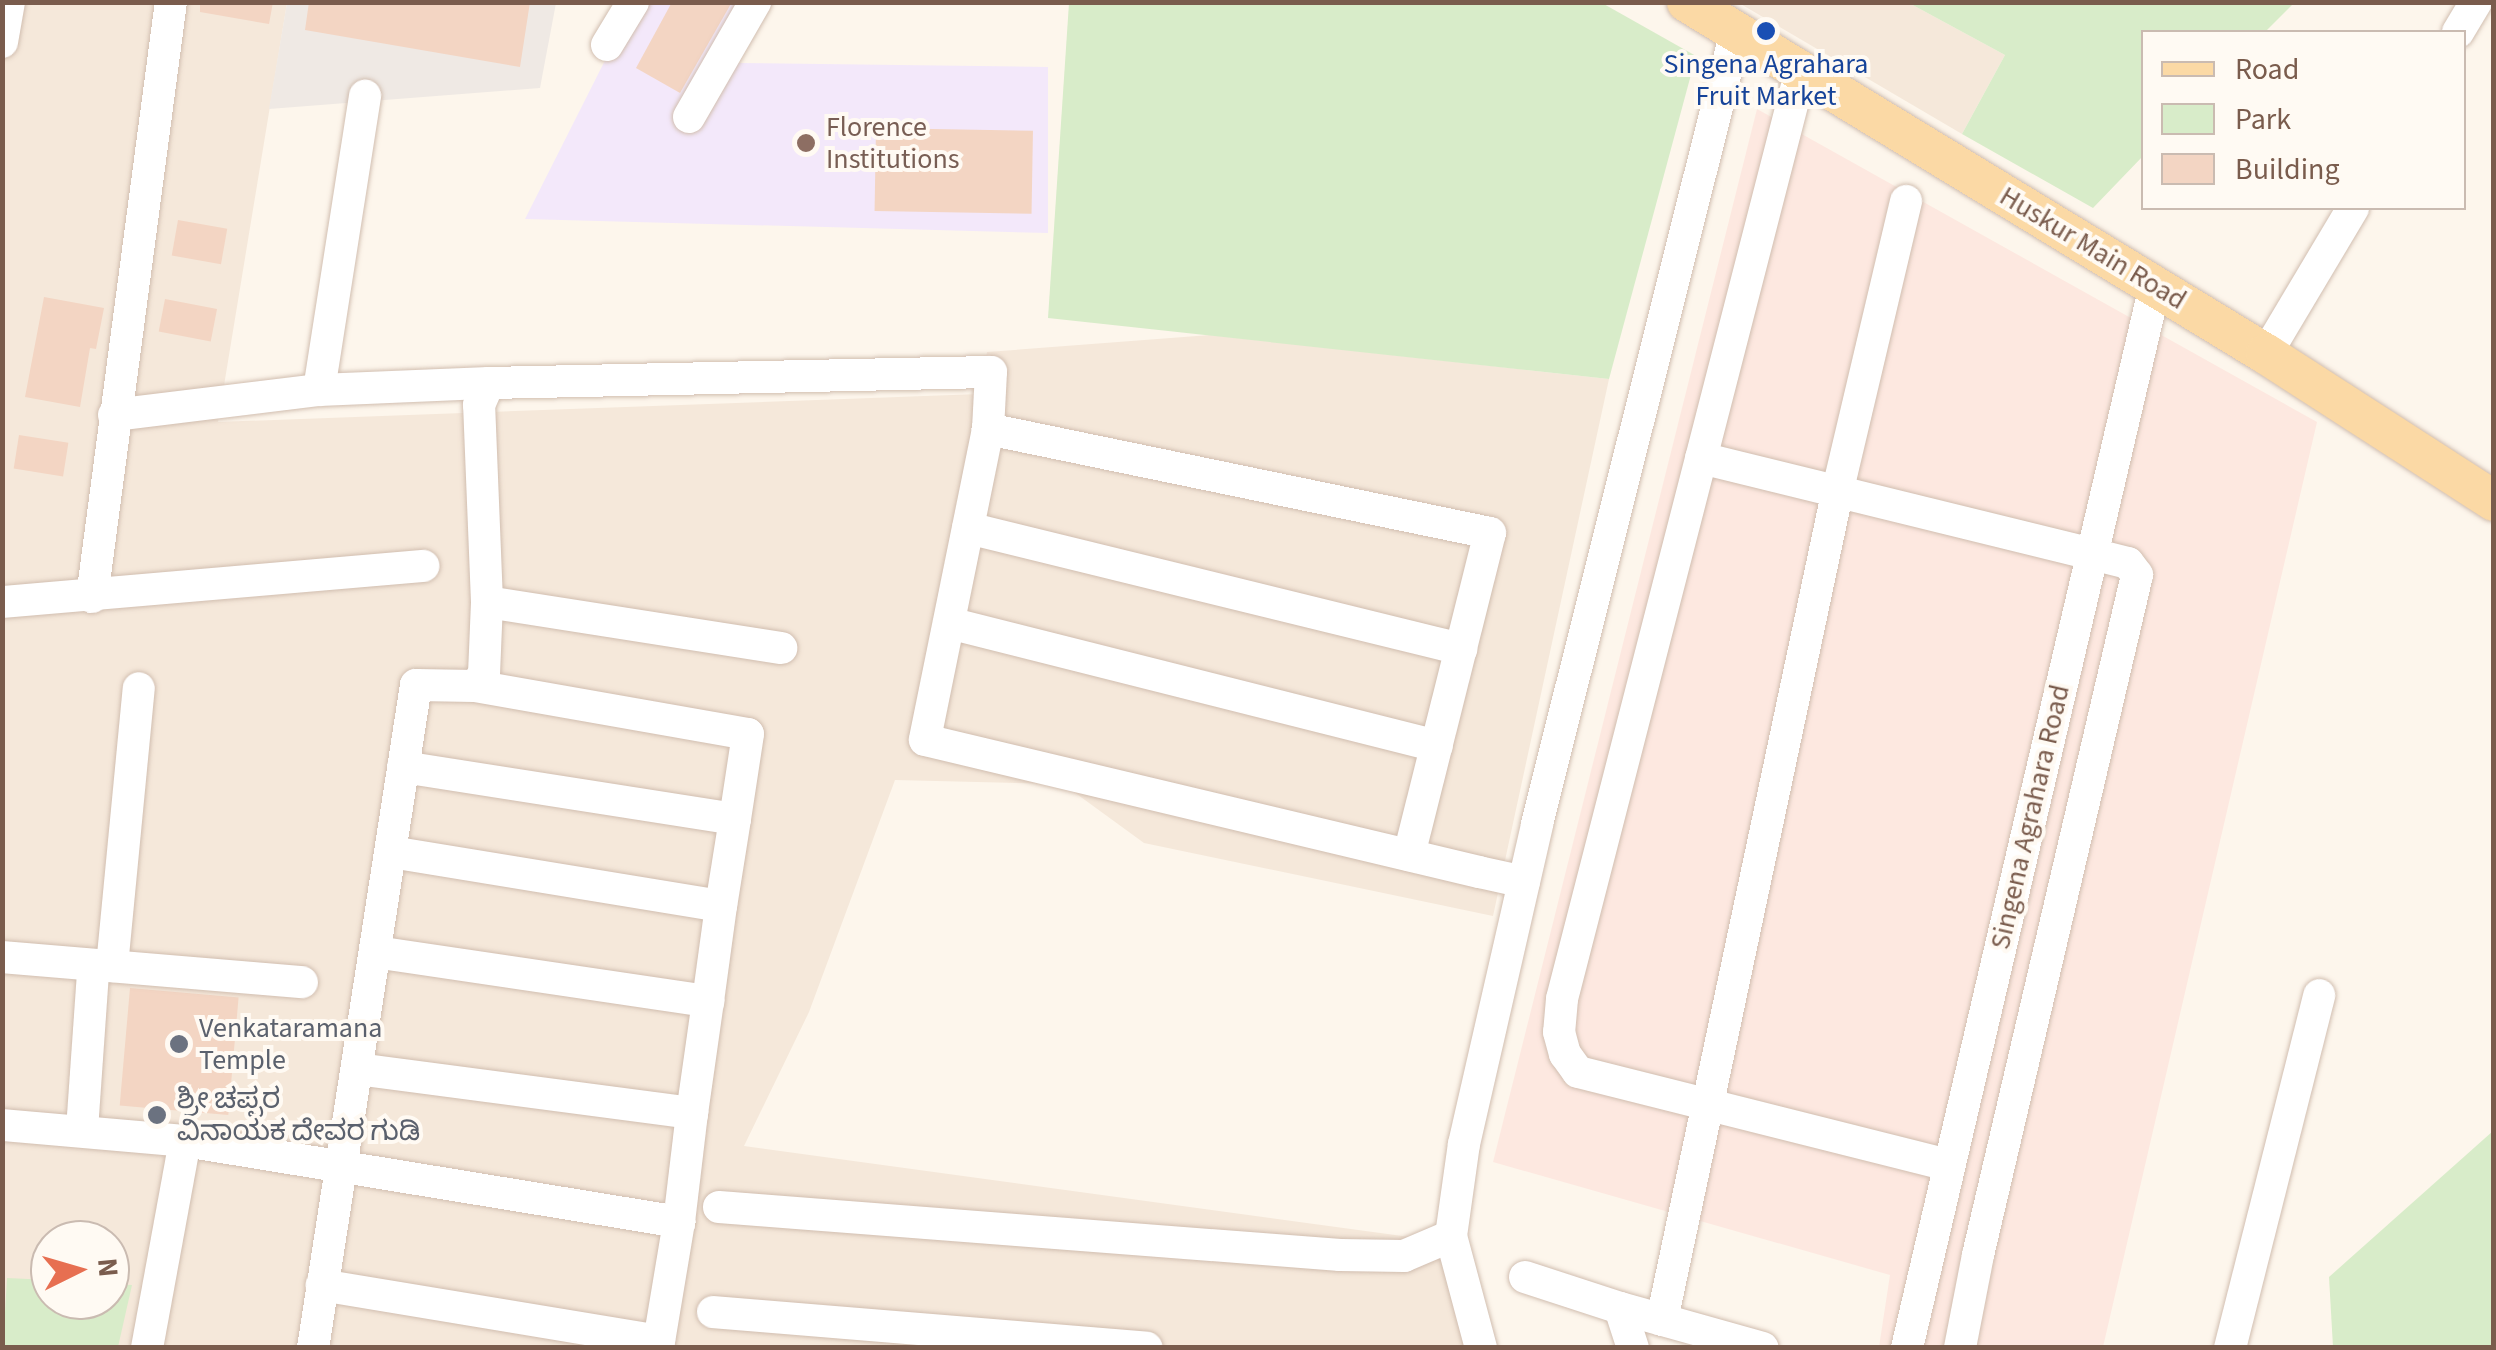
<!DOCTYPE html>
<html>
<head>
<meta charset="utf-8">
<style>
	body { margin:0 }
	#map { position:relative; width:2496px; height:1350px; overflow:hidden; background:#fdf6ec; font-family:"Source Sans 3","Noto Sans Kannada",sans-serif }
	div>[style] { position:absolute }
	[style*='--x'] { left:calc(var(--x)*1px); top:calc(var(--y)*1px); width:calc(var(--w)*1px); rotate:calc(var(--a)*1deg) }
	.residential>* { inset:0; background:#f5e8da }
	.commercial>* { inset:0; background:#fde8e0 }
	.industrial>* { inset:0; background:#efe9e4 }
	.education>* { inset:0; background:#f3e8fa }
	.green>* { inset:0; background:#d8ecc9 }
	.building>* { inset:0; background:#f3d5c3; transform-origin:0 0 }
	.roads { filter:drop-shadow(0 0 2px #d1beb0) drop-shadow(0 0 2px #d1beb0) }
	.minor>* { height:32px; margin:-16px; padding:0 16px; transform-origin:16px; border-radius:16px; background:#fff }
	.major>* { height:40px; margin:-20px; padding:0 20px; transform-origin:20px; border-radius:20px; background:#fbd9a5 }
	.dots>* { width:28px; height:28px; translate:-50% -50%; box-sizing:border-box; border:5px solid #fffaf3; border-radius:50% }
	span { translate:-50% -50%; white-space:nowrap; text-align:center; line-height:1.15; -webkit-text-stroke:8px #fffaf3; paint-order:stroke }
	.transit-label { font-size:28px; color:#164399 }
	.education-label { font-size:28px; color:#785e54 }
	.left { translate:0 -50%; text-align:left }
	.street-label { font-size:28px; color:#7a5c4d }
	.worship-label { font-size:28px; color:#5b616d }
	.frame { position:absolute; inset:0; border:5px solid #7a5c4d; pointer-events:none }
	.legend { position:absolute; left:2141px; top:30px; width:325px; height:180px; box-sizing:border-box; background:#fffaf3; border:2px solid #cabbb1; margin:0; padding:12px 18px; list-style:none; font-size:30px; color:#7a5c4d }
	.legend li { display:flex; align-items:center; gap:20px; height:50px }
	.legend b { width:50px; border:2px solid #cabbb1 }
	.north { position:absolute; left:30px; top:1220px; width:100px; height:100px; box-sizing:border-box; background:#fffaf3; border:2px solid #cabbb1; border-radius:50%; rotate:85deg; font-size:28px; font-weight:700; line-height:40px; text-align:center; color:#7a5c4d }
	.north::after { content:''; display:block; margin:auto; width:35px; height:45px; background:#e76f51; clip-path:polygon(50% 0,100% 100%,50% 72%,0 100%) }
</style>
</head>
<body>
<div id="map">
	<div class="residential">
		<i style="clip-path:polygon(evenodd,3px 3px,287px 3px,218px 422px,980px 394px,987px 352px,1210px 335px,1609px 379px,1493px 916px,1144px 843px,1063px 784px,895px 780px,809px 1012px,744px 1146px,1439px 1241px,1475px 1347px,3px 1348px,3px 3px,50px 1240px,110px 1240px,110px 1300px,50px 1300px,50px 1240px)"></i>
		<i style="clip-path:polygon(1739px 3px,1909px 3px,2005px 55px,1962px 134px)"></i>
	</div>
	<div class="commercial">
		<i style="clip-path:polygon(1757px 109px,2317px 422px,2103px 1347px,1879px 1347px,1890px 1275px,1493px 1162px)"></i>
	</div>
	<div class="industrial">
		<i style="clip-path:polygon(287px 3px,556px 3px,540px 88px,269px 109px)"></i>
	</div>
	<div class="education">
		<i style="clip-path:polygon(634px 3px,773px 3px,738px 63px,1048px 67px,1048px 233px,525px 219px)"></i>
	</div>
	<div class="green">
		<i style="clip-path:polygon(1069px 3px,1602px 3px,1696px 56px,1609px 379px,1048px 318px)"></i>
		<i style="clip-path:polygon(1909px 3px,2294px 2px,2294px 3px,2265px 32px,2144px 32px,2143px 156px,2093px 208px,1962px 134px,2005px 55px)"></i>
		<i style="clip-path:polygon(2493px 1131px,2493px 1347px,2333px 1347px,2329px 1277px)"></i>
		<i style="clip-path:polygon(7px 1278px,50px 1280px,50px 1300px,110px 1300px,110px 1284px,132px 1285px,118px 1347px,3px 1347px)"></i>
	</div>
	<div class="building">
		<i style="clip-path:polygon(200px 2px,273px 2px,269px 24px,200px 12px)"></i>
		<i style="clip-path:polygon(309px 2px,530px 2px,520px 67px,305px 30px)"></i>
		<i style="clip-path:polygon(672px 2px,732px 2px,680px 93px,636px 68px)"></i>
		<i style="left:876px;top:128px;width:157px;height:83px;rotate:1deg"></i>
		<i style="left:178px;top:220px;width:50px;height:36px;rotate:10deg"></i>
		<i style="clip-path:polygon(44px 297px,104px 308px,96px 349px,90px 348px,80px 407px,25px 397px)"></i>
		<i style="left:165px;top:299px;width:53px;height:33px;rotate:11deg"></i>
		<i style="left:19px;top:435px;width:50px;height:34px;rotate:9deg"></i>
		<i style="left:130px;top:988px;width:109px;height:118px;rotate:5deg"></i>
	</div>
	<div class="roads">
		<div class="minor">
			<i style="--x:2458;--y:32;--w:35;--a:-59"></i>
			<i style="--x:2;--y:42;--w:41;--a:-80.1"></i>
			<i style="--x:607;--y:45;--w:50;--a:-58.8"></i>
			<i style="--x:1801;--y:70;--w:959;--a:104.43"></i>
			<i style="--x:1562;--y:999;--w:33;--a:95"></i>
			<i style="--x:1559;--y:1032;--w:23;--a:75"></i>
			<i style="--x:1565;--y:1054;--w:22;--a:54"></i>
			<i style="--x:1578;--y:1072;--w:382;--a:14.1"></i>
			<i style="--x:689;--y:117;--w:133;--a:-60.1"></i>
			<i style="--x:2266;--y:354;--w:170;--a:-59.2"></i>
			<i style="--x:319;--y:390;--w:298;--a:-81.1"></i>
			<i style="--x:114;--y:415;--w:207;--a:-7"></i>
			<i style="--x:319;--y:390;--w:170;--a:-2.4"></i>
			<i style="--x:1701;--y:458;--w:403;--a:13.8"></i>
			<i style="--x:2092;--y:554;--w:37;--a:14"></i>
			<i style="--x:2128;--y:563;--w:15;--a:53"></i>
			<i style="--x:2137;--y:575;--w:698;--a:103.16"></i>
			<i style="--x:1978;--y:1255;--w:95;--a:101"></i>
			<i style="--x:968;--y:528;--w:508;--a:13.79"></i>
			<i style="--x:92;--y:597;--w:600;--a:-82.44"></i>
			<i style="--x:2;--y:602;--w:423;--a:-4.9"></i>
			<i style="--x:487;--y:602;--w:298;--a:8.9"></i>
			<i style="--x:949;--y:623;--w:503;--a:14.15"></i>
			<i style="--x:475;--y:686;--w:277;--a:10"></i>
			<i style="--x:748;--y:734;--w:86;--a:98.7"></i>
			<i style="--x:403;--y:767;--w:336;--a:8.9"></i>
			<i style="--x:735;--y:819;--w:88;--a:99.1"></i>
			<i style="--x:391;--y:852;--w:334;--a:9.3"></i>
			<i style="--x:721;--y:906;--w:96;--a:97.8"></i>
			<i style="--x:1409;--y:855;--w:332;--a:-75.9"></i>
			<i style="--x:1490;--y:533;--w:513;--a:-168.3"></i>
			<i style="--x:988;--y:429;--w:317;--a:101.5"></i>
			<i style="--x:925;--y:740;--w:570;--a:13.4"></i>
			<i style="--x:1479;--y:872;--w:46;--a:12.5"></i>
			<i style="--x:375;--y:952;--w:337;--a:8.4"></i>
			<i style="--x:708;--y:1001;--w:113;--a:98.1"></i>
			<i style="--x:2;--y:957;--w:301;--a:4.8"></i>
			<i style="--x:112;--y:966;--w:279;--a:-84.5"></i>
			<i style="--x:357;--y:1069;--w:338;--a:7.5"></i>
			<i style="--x:692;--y:1113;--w:110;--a:96.8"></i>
			<i style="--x:2;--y:1125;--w:184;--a:5"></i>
			<i style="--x:185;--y:1141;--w:501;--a:9.31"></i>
			<i style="--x:679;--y:1222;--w:121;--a:99.5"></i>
			<i style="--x:659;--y:1341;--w:342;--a:-170.6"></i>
			<i style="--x:82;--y:1130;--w:156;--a:-86"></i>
			<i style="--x:719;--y:1207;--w:623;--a:4.42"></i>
			<i style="--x:1340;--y:1255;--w:64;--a:0.9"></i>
			<i style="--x:1404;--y:1256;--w:51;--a:-23.1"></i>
			<i style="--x:1525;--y:1277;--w:100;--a:18.1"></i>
			<i style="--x:1620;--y:1308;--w:42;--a:72"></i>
			<i style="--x:1620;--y:1308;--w:148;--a:15.6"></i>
			<i style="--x:713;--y:1312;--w:435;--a:4.7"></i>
			<i style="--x:1662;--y:1320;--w:849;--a:-78.04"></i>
			<i style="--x:1838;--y:489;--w:296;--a:-76.7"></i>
			<i style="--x:147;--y:1348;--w:210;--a:-79.6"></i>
			<i style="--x:313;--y:1348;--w:671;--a:-81.17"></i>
			<i style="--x:416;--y:685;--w:59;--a:1"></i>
			<i style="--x:475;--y:686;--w:15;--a:-53"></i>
			<i style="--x:484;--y:674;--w:72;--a:-87.6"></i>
			<i style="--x:487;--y:602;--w:197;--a:-92.3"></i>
			<i style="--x:479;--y:405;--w:24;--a:-66"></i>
			<i style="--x:489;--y:383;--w:502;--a:-1.26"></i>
			<i style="--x:991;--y:372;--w:57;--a:93"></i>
			<i style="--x:1481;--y:1348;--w:116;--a:-105"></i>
			<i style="--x:1451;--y:1236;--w:93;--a:-82"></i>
			<i style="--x:1464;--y:1144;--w:328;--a:-77.1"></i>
			<i style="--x:1537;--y:824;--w:818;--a:-75.91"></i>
			<i style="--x:1907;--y:1348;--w:1091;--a:-76.86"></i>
			<i style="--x:2230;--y:1348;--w:364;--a:-75.8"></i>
		</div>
		<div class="major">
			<i style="--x:1687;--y:2;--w:678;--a:31.3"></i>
			<i style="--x:2266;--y:354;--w:271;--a:32.8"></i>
		</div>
	</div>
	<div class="dots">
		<i style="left:1766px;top:31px;background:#1a4fb4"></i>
		<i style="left:806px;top:143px;background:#8d6e63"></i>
		<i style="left:179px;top:1044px;background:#6b7280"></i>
		<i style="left:157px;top:1115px;background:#6b7280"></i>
	</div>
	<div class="transit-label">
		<span style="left:1766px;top:80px">Singena Agrahara<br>Fruit Market</span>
	</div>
	<div class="education-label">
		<span class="left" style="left:826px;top:143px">Florence<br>Institutions</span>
	</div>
	<div class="street-label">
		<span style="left:2093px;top:248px;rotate:31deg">Huskur Main Road</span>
		<span style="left:2030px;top:817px;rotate:-77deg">Singena Agrahara Road</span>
	</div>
	<div class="worship-label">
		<span class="left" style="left:199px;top:1044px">Venkataramana<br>Temple</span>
		<span class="left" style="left:177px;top:1115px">ಶ್ರೀ ಚಪ್ಪರ<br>ವಿನಾಯಕ ದೇವರ ಗುಡಿ</span>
	</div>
	<div class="frame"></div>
	<ul class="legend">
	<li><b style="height:12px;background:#fbd9a5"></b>Road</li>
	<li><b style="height:28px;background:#d8ecc9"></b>Park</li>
	<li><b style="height:28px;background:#f3d5c3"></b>Building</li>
	</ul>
	<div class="north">N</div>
</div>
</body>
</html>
